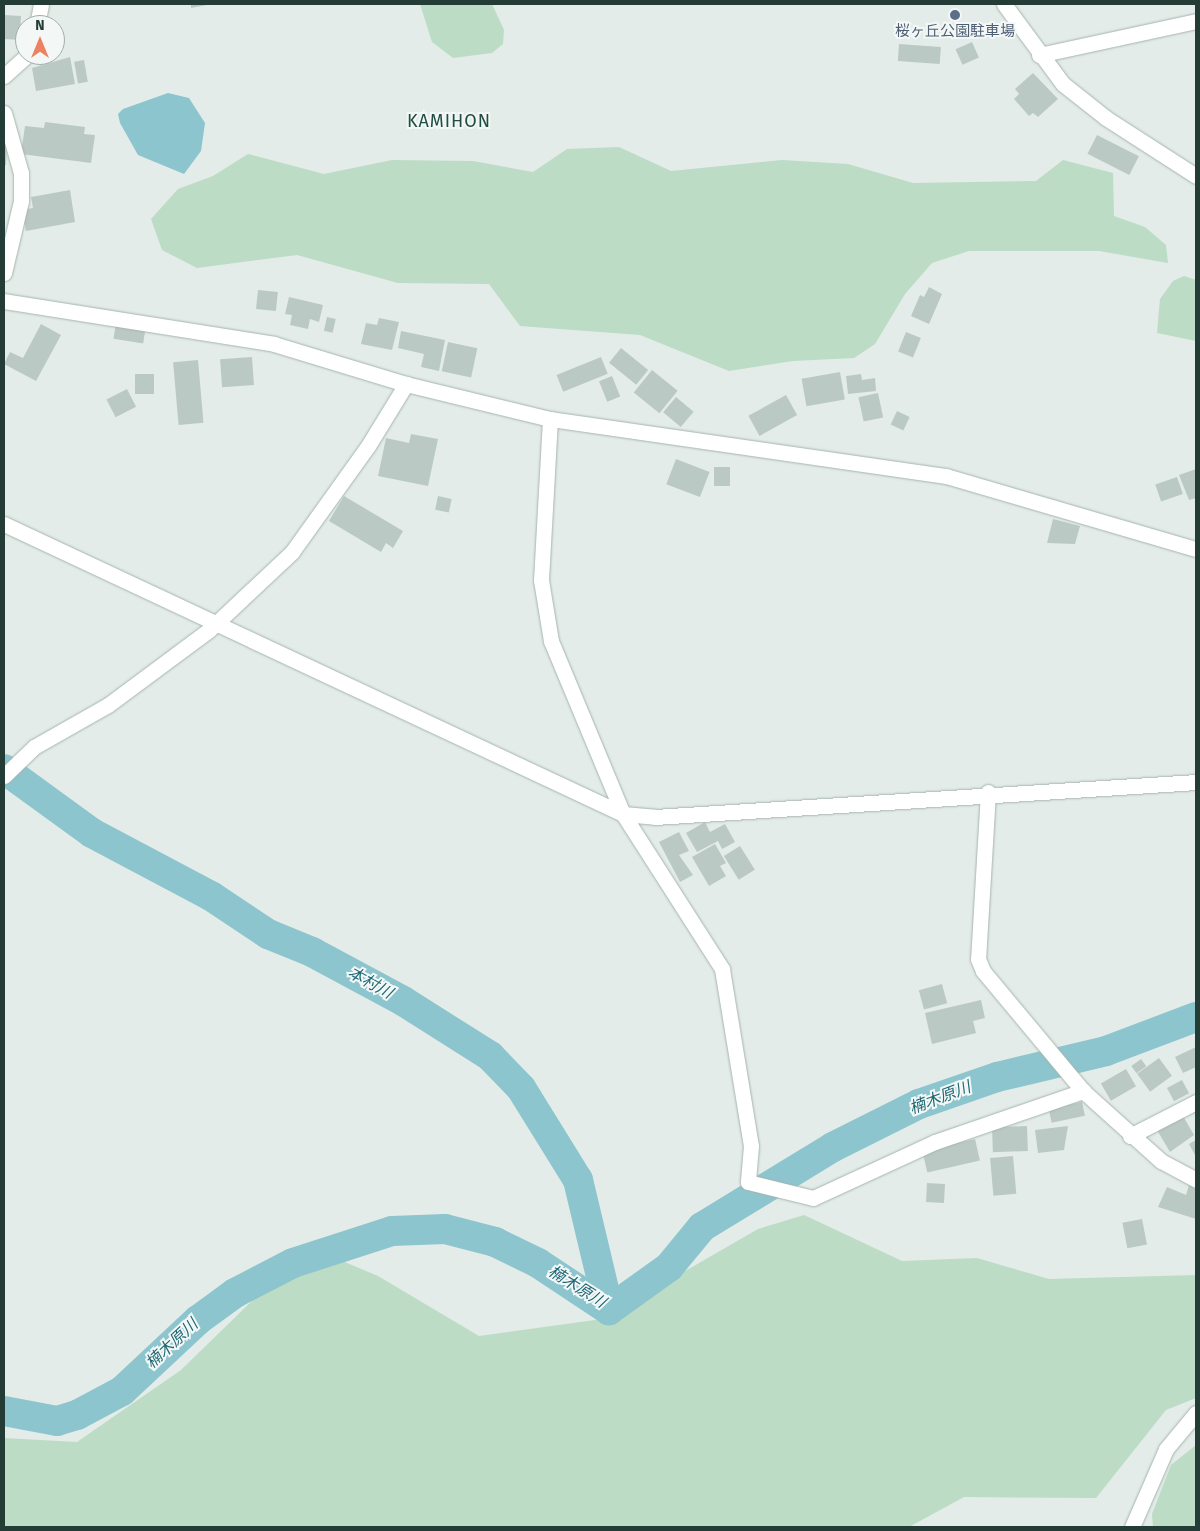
<!DOCTYPE html>
<html>
<head>
<meta charset="utf-8">
<style>
	body { margin:0 }
	#map { position:relative; width:1200px; height:1531px; overflow:hidden; background:#e3ece8; font-family:"Fira Sans","Noto Sans JP",sans-serif }
	div>[style] { position:absolute }
	[style*='--x'] { left:calc(var(--x)*1px); top:calc(var(--y)*1px); width:calc(var(--w)*1px); rotate:calc(var(--a)*1deg) }
	.green>* { inset:0; background:#bcdcc5 }
	.water>* { inset:0; background:#8dc5ce }
	.river>* { height:30px; margin:-15px; padding:0 15px; transform-origin:15px; border-radius:15px; background:#8dc5ce }
	.building>* { inset:0; background:#bbc9c4; transform-origin:0 0 }
	.roads { filter:drop-shadow(0 0 1px #a6b4af) drop-shadow(0 0 1px #a6b4af) }
	.minor>* { height:15px; margin:-7.5px; padding:0 7.5px; transform-origin:7.5px; border-radius:7.5px; background:#fff }
	.dots>* { width:14px; height:14px; translate:-50% -50%; box-sizing:border-box; border:2px solid #f3f8f6; border-radius:50% }
	span { translate:-50% -50%; white-space:nowrap; text-align:center; line-height:1.15; -webkit-text-stroke:4px #f3f8f6; paint-order:stroke }
	.service-label { font-size:15px; color:#4e5e75 }
	.water-label { font-size:16px; color:#206876; font-style:italic }
	.quarter-label { font-size:18px; color:#204e42; letter-spacing:1px }
	.frame { position:absolute; inset:0; border:5px solid #233c35; pointer-events:none }
	.north { position:absolute; left:15px; top:15px; width:50px; height:50px; box-sizing:border-box; background:#f3f8f6; border:1px solid #a0ada9; border-radius:50%; rotate:0deg; font-size:14px; font-weight:700; line-height:20px; text-align:center; color:#233c35 }
	.north::after { content:''; display:block; margin:auto; width:18px; height:22px; background:#ec8261; clip-path:polygon(50% 0,100% 100%,50% 72%,0 100%) }
</style>
</head>
<body>
<div id="map">
	<div class="green">
		<i style="clip-path:polygon(420px 4px,492px 4px,504px 30px,503px 44px,492px 53px,453px 58px,432px 42px)"></i>
		<i style="clip-path:polygon(619px 147px,671px 171px,782px 160px,848px 164px,913px 183px,1036px 181px,1063px 160px,1113px 173px,1114px 216px,1145px 227px,1166px 245px,1168px 263px,1099px 251px,969px 251px,932px 263px,905px 294px,875px 344px,854px 358px,793px 361px,729px 371px,640px 335px,520px 326px,489px 284px,398px 283px,297px 255px,197px 268px,162px 250px,151px 219px,178px 189px,213px 176px,248px 154px,324px 174px,392px 160px,473px 161px,533px 172px,567px 149px)"></i>
		<i style="clip-path:polygon(1184px 276px,1196px 280px,1196px 341px,1157px 333px,1160px 299px,1173px 281px)"></i>
		<i style="clip-path:polygon(804px 1215px,902px 1261px,977px 1258px,1049px 1279px,1196px 1275px,1196px 1398px,1166px 1410px,1096px 1498px,964px 1497px,909px 1527px,4px 1527px,4px 1438px,77px 1442px,181px 1370px,256px 1297px,335px 1258px,378px 1276px,479px 1336px,602px 1319px,758px 1229px)"></i>
		<i style="clip-path:polygon(1196px 1445px,1196px 1527px,1153px 1527px,1152px 1514px,1171px 1465px)"></i>
	</div>
	<div class="water">
		<i style="clip-path:polygon(168px 93px,189px 98px,205px 123px,201px 151px,184px 174px,138px 155px,120px 123px,118px 114px,123px 109px)"></i>
	</div>
	<div class="river">
		<i style="--x:4;--y:769;--w:109;--a:36"></i>
		<i style="--x:92;--y:833;--w:135;--a:27.9"></i>
		<i style="--x:211;--y:896;--w:69;--a:33.7"></i>
		<i style="--x:268;--y:934;--w:48;--a:22.2"></i>
		<i style="--x:312;--y:952;--w:103;--a:28.3"></i>
		<i style="--x:403;--y:1001;--w:103;--a:32.3"></i>
		<i style="--x:490;--y:1056;--w:45;--a:45.9"></i>
		<i style="--x:521;--y:1088;--w:108;--a:58.2"></i>
		<i style="--x:578;--y:1180;--w:134;--a:76.6"></i>
		<i style="--x:609;--y:1310;--w:74;--a:-35.6"></i>
		<i style="--x:669;--y:1267;--w:52;--a:-50.5"></i>
		<i style="--x:702;--y:1227;--w:153;--a:-31.4"></i>
		<i style="--x:833;--y:1147;--w:96;--a:-26.6"></i>
		<i style="--x:919;--y:1104;--w:83;--a:-19.1"></i>
		<i style="--x:997;--y:1077;--w:112;--a:-13.4"></i>
		<i style="--x:1106;--y:1051;--w:96;--a:-20.7"></i>
		<i style="--x:4;--y:1411;--w:54;--a:10.7"></i>
		<i style="--x:57;--y:1421;--w:21;--a:-17"></i>
		<i style="--x:77;--y:1415;--w:51;--a:-28.1"></i>
		<i style="--x:122;--y:1391;--w:104;--a:-43.1"></i>
		<i style="--x:198;--y:1320;--w:46;--a:-36.1"></i>
		<i style="--x:235;--y:1293;--w:65;--a:-27.3"></i>
		<i style="--x:293;--y:1263;--w:104;--a:-17.9"></i>
		<i style="--x:392;--y:1231;--w:53;--a:-2.2"></i>
		<i style="--x:445;--y:1229;--w:52;--a:14.6"></i>
		<i style="--x:495;--y:1242;--w:48;--a:26"></i>
		<i style="--x:538;--y:1263;--w:85;--a:33.5"></i>
	</div>
	<div class="building">
		<i style="clip-path:polygon(191px 4px,207px 4px,207px 5px,191px 8px)"></i>
		<i style="left:4px;top:15px;width:17px;height:24px;rotate:3deg"></i>
		<i style="left:972px;top:42px;width:17px;height:18px;rotate:66deg"></i>
		<i style="left:899px;top:44px;width:42px;height:17px;rotate:4deg"></i>
		<i style="clip-path:polygon(70px 57px,75px 84px,36px 91px,32px 68px)"></i>
		<i style="left:84px;top:60px;width:22px;height:10px;rotate:80deg"></i>
		<i style="clip-path:polygon(1033px 73px,1058px 99px,1038px 117px,1033px 113px,1029px 116px,1014px 99px,1019px 94px,1015px 89px)"></i>
		<i style="clip-path:polygon(45px 122px,85px 127px,84px 134px,95px 135px,91px 163px,21px 154px,25px 126px,44px 128px)"></i>
		<i style="left:1097px;top:135px;width:47px;height:21px;rotate:27deg"></i>
		<i style="clip-path:polygon(4px 141px,7px 141px,6px 165px,4px 165px)"></i>
		<i style="clip-path:polygon(70px 190px,75px 222px,26px 231px,22px 210px,33px 208px,31px 197px)"></i>
		<i style="clip-path:polygon(929px 287px,942px 294px,929px 324px,911px 316px,920px 295px,924px 297px)"></i>
		<i style="left:258px;top:290px;width:20px;height:19px;rotate:6deg"></i>
		<i style="clip-path:polygon(289px 297px,323px 305px,319px 322px,310px 319px,308px 329px,290px 325px,292px 315px,285px 314px)"></i>
		<i style="left:327px;top:317px;width:9px;height:14px;rotate:13deg"></i>
		<i style="clip-path:polygon(379px 318px,399px 322px,392px 350px,361px 344px,366px 323px,377px 325px)"></i>
		<i style="left:116px;top:323px;width:30px;height:16px;rotate:9deg"></i>
		<i style="clip-path:polygon(41px 324px,61px 335px,36px 381px,4px 364px,10px 352px,23px 358px)"></i>
		<i style="clip-path:polygon(401px 331px,445px 340px,439px 371px,421px 367px,424px 354px,398px 348px)"></i>
		<i style="left:906px;top:332px;width:16px;height:21px;rotate:22deg"></i>
		<i style="left:448px;top:342px;width:30px;height:30px;rotate:12deg"></i>
		<i style="left:621px;top:348px;width:35px;height:19px;rotate:39deg"></i>
		<i style="left:252px;top:357px;width:28px;height:32px;rotate:86deg"></i>
		<i style="left:601px;top:357px;width:18px;height:48px;rotate:68deg"></i>
		<i style="left:198px;top:360px;width:63px;height:25px;rotate:85deg"></i>
		<i style="left:652px;top:370px;width:33px;height:29px;rotate:39deg"></i>
		<i style="left:840px;top:372px;width:28px;height:39px;rotate:80deg"></i>
		<i style="left:135px;top:374px;width:19px;height:20px"></i>
		<i style="clip-path:polygon(861px 374px,862px 380px,875px 378px,876px 391px,848px 394px,846px 376px)"></i>
		<i style="left:612px;top:376px;width:22px;height:14px;rotate:68deg"></i>
		<i style="left:127px;top:389px;width:20px;height:23px;rotate:63deg"></i>
		<i style="left:878px;top:393px;width:25px;height:20px;rotate:78deg"></i>
		<i style="left:786px;top:395px;width:23px;height:43px;rotate:61deg"></i>
		<i style="left:676px;top:397px;width:23px;height:20px;rotate:40deg"></i>
		<i style="left:897px;top:411px;width:14px;height:15px;rotate:25deg"></i>
		<i style="clip-path:polygon(411px 434px,438px 439px,428px 486px,378px 476px,386px 438px,409px 443px)"></i>
		<i style="left:676px;top:459px;width:36px;height:27px;rotate:21deg"></i>
		<i style="left:714px;top:467px;width:16px;height:19px"></i>
		<i style="clip-path:polygon(1196px 469px,1196px 498px,1189px 500px,1179px 475px)"></i>
		<i style="left:1177px;top:477px;width:18px;height:23px;rotate:71deg"></i>
		<i style="clip-path:polygon(344px 496px,403px 531px,393px 548px,386px 543px,381px 552px,329px 521px)"></i>
		<i style="left:438px;top:496px;width:14px;height:14px;rotate:12deg"></i>
		<i style="clip-path:polygon(1053px 519px,1080px 526px,1075px 544px,1047px 543px)"></i>
		<i style="clip-path:polygon(705px 822px,710px 832px,725px 824px,735px 842px,722px 849px,718px 841px,697px 852px,686px 833px)"></i>
		<i style="clip-path:polygon(679px 832px,689px 851px,679px 855px,693px 875px,680px 882px,659px 842px)"></i>
		<i style="clip-path:polygon(715px 844px,726px 863px,720px 866px,726px 876px,709px 886px,692px 857px)"></i>
		<i style="left:740px;top:846px;width:28px;height:19px;rotate:58deg"></i>
		<i style="left:942px;top:984px;width:20px;height:24px;rotate:75deg"></i>
		<i style="clip-path:polygon(981px 1000px,985px 1018px,973px 1021px,976px 1033px,932px 1044px,925px 1013px)"></i>
		<i style="clip-path:polygon(1196px 1047px,1196px 1067px,1183px 1073px,1175px 1057px)"></i>
		<i style="left:1159px;top:1058px;width:22px;height:27px;rotate:54deg"></i>
		<i style="left:1141px;top:1059px;width:9px;height:12px;rotate:54deg"></i>
		<i style="left:1126px;top:1069px;width:20px;height:29px;rotate:60deg"></i>
		<i style="left:1182px;top:1080px;width:15px;height:17px;rotate:62deg"></i>
		<i style="left:1082px;top:1102px;width:14px;height:34px;rotate:78deg"></i>
		<i style="clip-path:polygon(1183px 1116px,1194px 1135px,1170px 1152px,1157px 1130px)"></i>
		<i style="left:1027px;top:1126px;width:25px;height:35px;rotate:88deg"></i>
		<i style="clip-path:polygon(1068px 1126px,1064px 1150px,1038px 1153px,1035px 1130px)"></i>
		<i style="left:975px;top:1139px;width:22px;height:54px;rotate:77deg"></i>
		<i style="clip-path:polygon(1196px 1140px,1196px 1157px,1189px 1144px)"></i>
		<i style="left:1013px;top:1156px;width:38px;height:23px;rotate:85deg"></i>
		<i style="left:927px;top:1183px;width:18px;height:19px;rotate:3deg"></i>
		<i style="clip-path:polygon(1189px 1185px,1196px 1188px,1196px 1219px,1158px 1207px,1167px 1187px,1186px 1195px)"></i>
		<i style="left:1142px;top:1219px;width:26px;height:20px;rotate:79deg"></i>
	</div>
	<div class="roads">
		<div class="minor">
			<i style="--x:1004;--y:4;--w:99;--a:53.6"></i>
			<i style="--x:1063;--y:84;--w:55;--a:38.3"></i>
			<i style="--x:1106;--y:118;--w:107;--a:32.8"></i>
			<i style="--x:37;--y:25;--w:21;--a:-79"></i>
			<i style="--x:1039;--y:55;--w:161;--a:-12.2"></i>
			<i style="--x:4;--y:76;--w:31;--a:-42"></i>
			<i style="--x:4;--y:113;--w:62;--a:74.2"></i>
			<i style="--x:21;--y:173;--w:28;--a:90"></i>
			<i style="--x:21;--y:201;--w:74;--a:103.3"></i>
			<i style="--x:4;--y:301;--w:273;--a:9"></i>
			<i style="--x:274;--y:344;--w:138;--a:16.9"></i>
			<i style="--x:406;--y:384;--w:148;--a:13.7"></i>
			<i style="--x:550;--y:419;--w:400;--a:8.2"></i>
			<i style="--x:946;--y:476;--w:260;--a:16.3"></i>
			<i style="--x:550;--y:419;--w:161;--a:93.2"></i>
			<i style="--x:541;--y:580;--w:62;--a:80.7"></i>
			<i style="--x:551;--y:641;--w:187;--a:67.4"></i>
			<i style="--x:623;--y:814;--w:184;--a:57.4"></i>
			<i style="--x:722;--y:969;--w:179;--a:80.7"></i>
			<i style="--x:751;--y:1146;--w:36;--a:95"></i>
			<i style="--x:748;--y:1182;--w:67;--a:13.8"></i>
			<i style="--x:813;--y:1198;--w:134;--a:-24.7"></i>
			<i style="--x:935;--y:1142;--w:157;--a:-19"></i>
			<i style="--x:4;--y:524;--w:684;--a:25.1"></i>
			<i style="--x:623;--y:814;--w:32;--a:5"></i>
			<i style="--x:655;--y:817;--w:542;--a:-3.7"></i>
			<i style="--x:4;--y:776;--w:42;--a:-44"></i>
			<i style="--x:34;--y:747;--w:85;--a:-29.6"></i>
			<i style="--x:108;--y:705;--w:126;--a:-36.6"></i>
			<i style="--x:209;--y:630;--w:114;--a:-43.2"></i>
			<i style="--x:292;--y:552;--w:130;--a:-54.4"></i>
			<i style="--x:368;--y:446;--w:73;--a:-58.5"></i>
			<i style="--x:988;--y:792;--w:167;--a:93.4"></i>
			<i style="--x:978;--y:959;--w:13;--a:67"></i>
			<i style="--x:983;--y:971;--w:156;--a:50.2"></i>
			<i style="--x:1083;--y:1091;--w:105;--a:41.9"></i>
			<i style="--x:1161;--y:1161;--w:40;--a:28"></i>
			<i style="--x:1130;--y:1136;--w:74;--a:-27.3"></i>
			<i style="--x:1132;--y:1527;--w:85;--a:-66.4"></i>
			<i style="--x:1166;--y:1449;--w:47;--a:-50.2"></i>
		</div>
	</div>
	<div class="dots">
		<i style="left:955px;top:15px;background:#5c6f8a"></i>
	</div>
	<div class="service-label">
		<span style="left:955px;top:32px">桜ヶ丘公園駐車場</span>
	</div>
	<div class="water-label">
		<span style="left:370px;top:983px;rotate:29deg">本村川</span>
		<span style="left:940px;top:1098px;rotate:-21deg">楠木原川</span>
		<span style="left:577px;top:1287px;rotate:32deg">楠木原川</span>
		<span style="left:172px;top:1344px;rotate:-43deg">楠木原川</span>
	</div>
	<div class="quarter-label">
		<span style="left:449px;top:121px">KAMIHON</span>
	</div>
	<div class="frame"></div>
	<div class="north">N</div>
</div>
</body>
</html>
